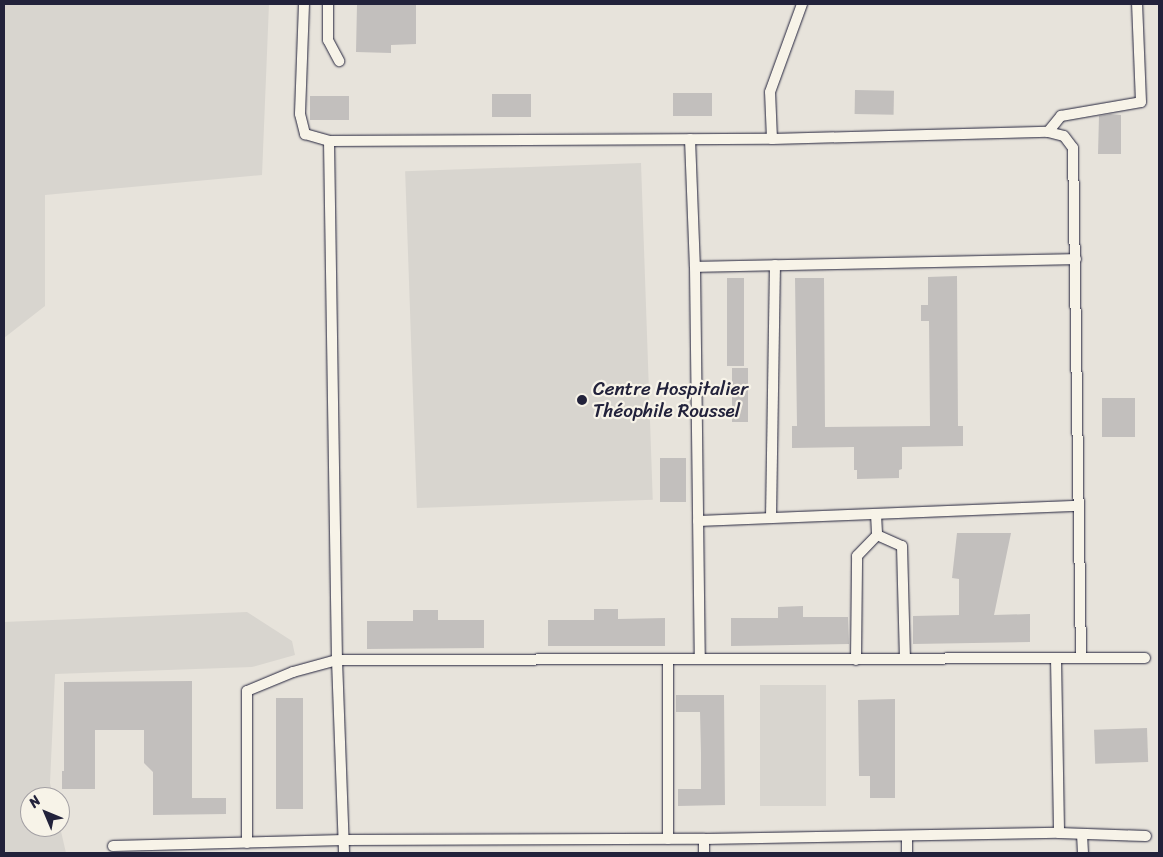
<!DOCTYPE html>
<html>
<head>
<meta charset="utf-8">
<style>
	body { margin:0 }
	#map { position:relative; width:1163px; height:857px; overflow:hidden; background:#f7f3e8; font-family:Sriracha,sans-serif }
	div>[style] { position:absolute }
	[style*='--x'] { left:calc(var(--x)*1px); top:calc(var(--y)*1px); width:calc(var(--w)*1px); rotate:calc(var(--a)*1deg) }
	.built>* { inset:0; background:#e7e3db }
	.green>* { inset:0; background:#d8d5cf; transform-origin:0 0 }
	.building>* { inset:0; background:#c2bfbd; transform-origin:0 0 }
	.roads { filter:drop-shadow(0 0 1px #22223b) drop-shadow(0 0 1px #22223b) }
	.lane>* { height:10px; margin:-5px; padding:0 5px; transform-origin:5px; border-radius:5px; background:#f7f3e8 }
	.dots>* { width:14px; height:14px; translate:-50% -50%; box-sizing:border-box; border:2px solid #f7f3e8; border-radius:50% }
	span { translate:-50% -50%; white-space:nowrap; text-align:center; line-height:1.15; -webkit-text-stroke:4.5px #f7f3e8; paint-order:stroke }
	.poi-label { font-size:19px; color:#22223b }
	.left { translate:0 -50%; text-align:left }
	.frame { position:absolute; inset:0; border:5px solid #22223b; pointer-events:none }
	.north { position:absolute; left:20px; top:787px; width:50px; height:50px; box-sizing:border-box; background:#f7f3e8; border:1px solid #a29fa3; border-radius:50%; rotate:315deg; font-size:14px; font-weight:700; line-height:20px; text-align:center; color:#22223b }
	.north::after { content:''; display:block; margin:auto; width:18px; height:22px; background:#22223b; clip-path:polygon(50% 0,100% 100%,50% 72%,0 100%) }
</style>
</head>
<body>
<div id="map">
	<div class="built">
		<i style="clip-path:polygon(evenodd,4px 4px,1159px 4px,1159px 853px,4px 853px,4px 4px,30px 797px,60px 797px,60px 827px,30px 827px,30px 797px)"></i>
	</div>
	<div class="green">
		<i style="clip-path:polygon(4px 4px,269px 4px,262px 175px,45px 195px,45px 306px,4px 338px)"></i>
		<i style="left:641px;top:163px;width:337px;height:236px;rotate:88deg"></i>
		<i style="clip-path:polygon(247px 612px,292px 641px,295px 655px,252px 667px,55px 674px,50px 783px,53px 797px,30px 797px,30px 827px,60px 827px,66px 853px,4px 853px,4px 622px)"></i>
		<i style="left:760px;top:685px;width:66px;height:121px"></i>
	</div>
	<div class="building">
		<i style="clip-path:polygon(357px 4px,416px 4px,416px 44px,391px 45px,391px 53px,356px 52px)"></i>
		<i style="left:855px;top:90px;width:39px;height:24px;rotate:1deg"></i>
		<i style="left:673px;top:93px;width:39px;height:23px"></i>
		<i style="left:492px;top:94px;width:39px;height:23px"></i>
		<i style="left:349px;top:96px;width:24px;height:39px;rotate:90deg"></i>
		<i style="clip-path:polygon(1110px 114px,1121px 115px,1121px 154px,1098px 154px,1099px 116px)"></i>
		<i style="clip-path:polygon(957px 276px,958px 426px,963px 426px,963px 446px,902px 447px,902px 469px,899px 470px,899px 478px,857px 479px,857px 470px,854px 470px,854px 447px,792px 448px,792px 426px,797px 426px,795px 278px,824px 278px,825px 427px,930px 426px,929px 321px,921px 321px,921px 305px,928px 305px,928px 277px)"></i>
		<i style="left:744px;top:278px;width:88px;height:17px;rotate:90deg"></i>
		<i style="left:732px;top:368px;width:16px;height:54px"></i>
		<i style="left:1102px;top:398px;width:33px;height:39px"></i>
		<i style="left:686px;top:458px;width:44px;height:26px;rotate:90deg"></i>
		<i style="clip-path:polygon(957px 533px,1011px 533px,994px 615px,1030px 614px,1030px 642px,913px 644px,913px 616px,959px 615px,959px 579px,952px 578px)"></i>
		<i style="clip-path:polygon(803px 606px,803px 617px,848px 617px,849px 644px,731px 646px,731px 618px,778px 618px,778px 607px)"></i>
		<i style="clip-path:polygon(594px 609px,618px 609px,618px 619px,665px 618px,665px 646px,548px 646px,548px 620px,594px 620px)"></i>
		<i style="clip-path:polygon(413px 610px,438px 610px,438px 620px,484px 620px,484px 648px,367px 649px,367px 621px,413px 621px)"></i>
		<i style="clip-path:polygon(192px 681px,192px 798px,226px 798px,226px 814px,153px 815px,153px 772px,144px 763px,144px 730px,95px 730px,95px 789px,62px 789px,62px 771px,64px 771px,64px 682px)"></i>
		<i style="clip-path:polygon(676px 695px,724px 695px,725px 805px,678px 806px,678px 789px,701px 789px,701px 753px,700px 712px,676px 712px)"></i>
		<i style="left:303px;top:698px;width:111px;height:27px;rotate:90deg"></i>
		<i style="clip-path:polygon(895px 699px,895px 798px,870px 798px,870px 776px,859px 776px,858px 700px)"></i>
		<i style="left:1147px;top:728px;width:34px;height:53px;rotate:88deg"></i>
	</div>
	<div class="roads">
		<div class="lane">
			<i style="--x:304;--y:4;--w:110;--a:92.1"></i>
			<i style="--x:300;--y:114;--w:21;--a:76"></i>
			<i style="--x:305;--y:134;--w:25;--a:16"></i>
			<i style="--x:329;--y:141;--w:443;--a:-0.3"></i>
			<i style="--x:772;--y:139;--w:276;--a:-1.5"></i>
			<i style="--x:1048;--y:132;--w:16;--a:14"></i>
			<i style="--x:1064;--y:136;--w:15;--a:53"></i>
			<i style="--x:1073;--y:148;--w:509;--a:89.1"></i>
			<i style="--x:328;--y:4;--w:36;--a:90"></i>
			<i style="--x:328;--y:40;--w:24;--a:62"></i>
			<i style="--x:1048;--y:132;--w:21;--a:-51"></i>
			<i style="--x:1061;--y:116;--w:81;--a:-9.9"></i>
			<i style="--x:1141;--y:102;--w:98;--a:-92.3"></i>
			<i style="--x:690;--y:139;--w:128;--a:87.8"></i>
			<i style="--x:695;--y:267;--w:392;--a:89.3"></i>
			<i style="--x:772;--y:139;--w:47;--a:-92.4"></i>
			<i style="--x:770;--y:92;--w:94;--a:-70"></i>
			<i style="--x:329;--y:141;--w:519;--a:89.12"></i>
			<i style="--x:337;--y:660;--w:193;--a:87.9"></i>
			<i style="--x:695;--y:267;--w:381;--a:-1.2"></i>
			<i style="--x:876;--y:514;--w:21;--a:87"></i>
			<i style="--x:771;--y:518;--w:253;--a:-89.1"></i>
			<i style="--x:698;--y:521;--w:381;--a:-2.3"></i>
			<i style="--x:1056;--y:658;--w:175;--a:89"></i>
			<i style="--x:668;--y:660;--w:179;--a:90"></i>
			<i style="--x:856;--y:660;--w:104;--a:-89.4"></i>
			<i style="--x:857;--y:556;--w:29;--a:-46"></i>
			<i style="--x:877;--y:535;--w:27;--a:24"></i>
			<i style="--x:902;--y:546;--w:113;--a:88.5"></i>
			<i style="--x:1082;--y:834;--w:19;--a:87"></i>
			<i style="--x:907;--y:836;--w:17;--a:90"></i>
			<i style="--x:247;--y:843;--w:152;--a:-90"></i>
			<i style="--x:247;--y:691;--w:50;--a:-22.4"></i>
			<i style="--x:293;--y:672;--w:46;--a:-15.3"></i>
			<i style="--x:337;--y:660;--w:808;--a:-0.14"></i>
			<i style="--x:113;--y:846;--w:231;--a:-1.5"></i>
			<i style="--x:344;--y:840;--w:360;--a:-0.2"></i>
			<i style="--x:704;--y:839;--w:355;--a:-1"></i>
			<i style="--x:1059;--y:833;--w:87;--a:2"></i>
			<i style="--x:704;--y:853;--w:14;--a:-90"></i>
		</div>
	</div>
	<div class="dots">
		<i style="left:582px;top:400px;background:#22223b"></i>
	</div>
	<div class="poi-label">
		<span class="left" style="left:593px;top:400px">Centre Hospitalier<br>Théophile Roussel</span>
	</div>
	<div class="frame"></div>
	<div class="north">N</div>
</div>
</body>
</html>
